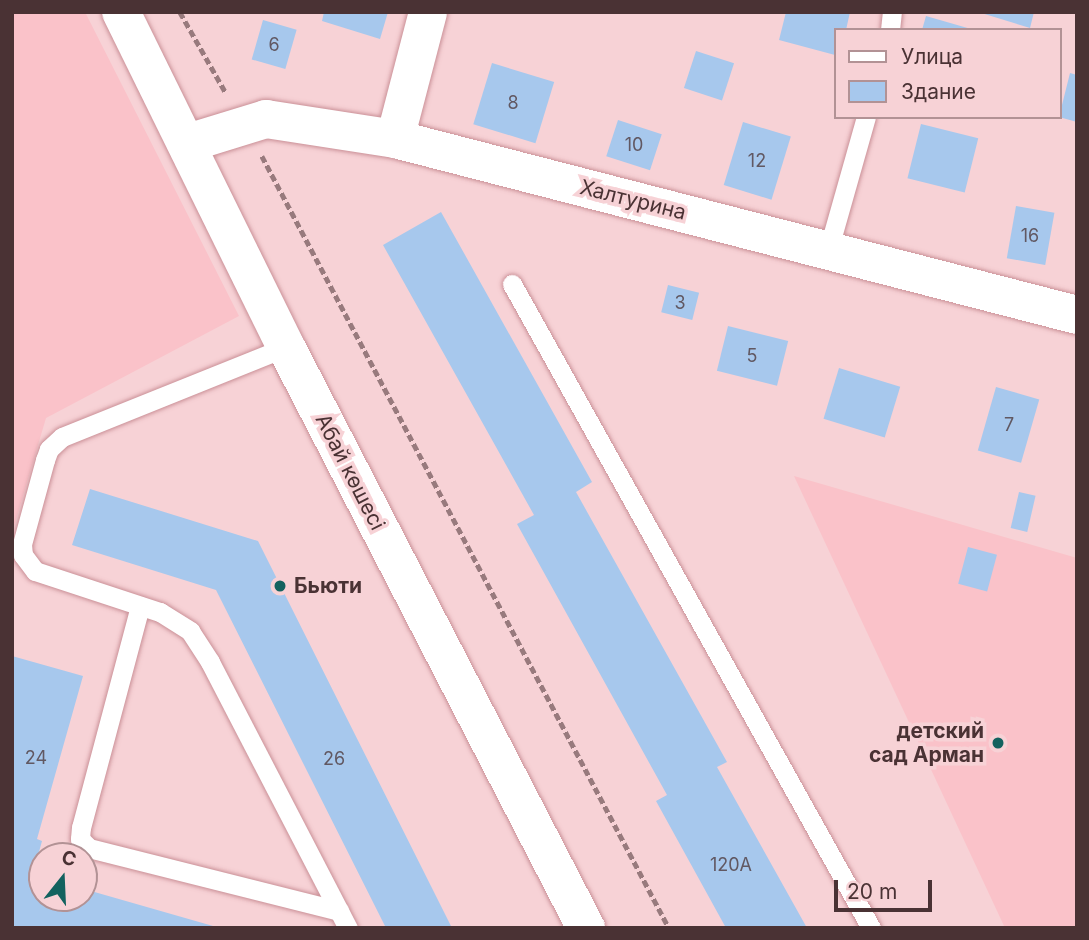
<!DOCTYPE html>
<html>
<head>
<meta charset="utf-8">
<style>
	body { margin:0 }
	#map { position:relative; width:1089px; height:940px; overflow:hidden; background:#f7d2d6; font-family:Inter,sans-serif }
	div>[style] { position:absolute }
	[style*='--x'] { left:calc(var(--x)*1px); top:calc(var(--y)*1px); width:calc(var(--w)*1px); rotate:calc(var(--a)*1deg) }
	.built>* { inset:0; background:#fac2c9 }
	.building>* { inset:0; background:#a7c8ed; transform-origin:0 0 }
	.path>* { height:4.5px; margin-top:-2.25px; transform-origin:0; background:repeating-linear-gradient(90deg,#987a7d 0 7px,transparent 0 10.5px) }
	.roads { filter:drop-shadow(0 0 2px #ca9097) drop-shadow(0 0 2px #ca9097) }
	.service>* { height:19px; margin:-9.5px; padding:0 9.5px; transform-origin:9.5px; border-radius:9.5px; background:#fff }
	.minor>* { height:38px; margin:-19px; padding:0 19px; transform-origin:19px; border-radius:19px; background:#fff }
	.tertiary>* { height:38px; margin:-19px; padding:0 19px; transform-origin:19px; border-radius:19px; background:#fff }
	.dots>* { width:19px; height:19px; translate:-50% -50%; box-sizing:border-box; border:4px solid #f7d2d6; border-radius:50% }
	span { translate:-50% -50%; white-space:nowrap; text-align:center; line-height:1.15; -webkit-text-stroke:7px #f7d2d6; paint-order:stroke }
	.number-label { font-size:18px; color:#615862 }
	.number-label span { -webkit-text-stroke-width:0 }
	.street-label { font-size:21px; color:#4a3234 }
	.poi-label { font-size:21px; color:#4a3234; font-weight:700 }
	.left { translate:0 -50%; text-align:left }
	.right { translate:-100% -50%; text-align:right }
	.frame { position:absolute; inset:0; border:14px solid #4a3234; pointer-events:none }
	.legend { position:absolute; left:834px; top:28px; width:228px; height:91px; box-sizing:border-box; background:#f7d2d6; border:2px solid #b29295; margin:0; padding:9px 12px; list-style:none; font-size:21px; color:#4a3234 }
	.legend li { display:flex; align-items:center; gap:14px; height:35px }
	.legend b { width:35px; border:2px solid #b29295 }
	.north { position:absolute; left:28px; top:842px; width:70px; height:70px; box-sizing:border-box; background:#f7d2d6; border:2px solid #b29295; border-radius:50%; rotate:18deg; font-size:19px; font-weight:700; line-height:28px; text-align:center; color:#4a3234 }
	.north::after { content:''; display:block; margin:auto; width:24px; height:32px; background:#13625f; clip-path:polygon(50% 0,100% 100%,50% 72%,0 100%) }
	.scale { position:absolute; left:834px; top:880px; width:98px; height:32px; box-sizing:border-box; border:4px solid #4a3234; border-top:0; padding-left:9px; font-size:21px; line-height:24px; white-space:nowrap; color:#4a3234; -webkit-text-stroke:5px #f7d2d6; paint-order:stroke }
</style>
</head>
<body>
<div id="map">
	<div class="built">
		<i style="clip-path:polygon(12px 12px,85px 12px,239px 316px,46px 418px,12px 533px)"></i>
		<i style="clip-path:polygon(794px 476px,1077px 558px,1077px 928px,1005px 928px)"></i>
	</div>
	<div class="building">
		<i style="clip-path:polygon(324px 12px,388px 12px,380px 39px,322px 21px)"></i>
		<i style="clip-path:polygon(786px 12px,850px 12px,846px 30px,835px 30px,835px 55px,779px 40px)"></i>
		<i style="clip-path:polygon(978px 12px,1034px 12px,1030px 28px)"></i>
		<i style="clip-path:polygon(926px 16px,971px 29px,971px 30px,922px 30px)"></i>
		<i style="left:263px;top:20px;width:35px;height:41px;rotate:16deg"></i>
		<i style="left:696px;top:51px;width:40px;height:39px;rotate:18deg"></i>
		<i style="left:492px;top:63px;width:65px;height:64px;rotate:17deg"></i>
		<i style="clip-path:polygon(1070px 73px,1077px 75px,1077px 122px,1059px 117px)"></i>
		<i style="left:618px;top:120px;width:46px;height:38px;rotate:18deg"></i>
		<i style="left:743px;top:122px;width:50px;height:66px;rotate:17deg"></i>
		<i style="left:921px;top:124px;width:59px;height:56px;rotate:14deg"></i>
		<i style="left:1016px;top:206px;width:39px;height:53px;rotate:10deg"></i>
		<i style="clip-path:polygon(441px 212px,592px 482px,576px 492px,727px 762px,717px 767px,807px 928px,726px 928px,656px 801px,667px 795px,517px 524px,534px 515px,383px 245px)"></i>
		<i style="left:668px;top:285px;width:32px;height:28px;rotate:14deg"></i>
		<i style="left:728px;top:326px;width:62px;height:46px;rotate:14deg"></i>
		<i style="left:839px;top:368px;width:64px;height:53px;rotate:17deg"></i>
		<i style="left:996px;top:387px;width:45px;height:66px;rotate:16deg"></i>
		<i style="clip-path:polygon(90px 489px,258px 541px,452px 928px,386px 928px,216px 590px,72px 545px)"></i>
		<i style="left:1019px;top:492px;width:17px;height:37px;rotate:13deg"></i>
		<i style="left:968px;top:547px;width:30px;height:38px;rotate:15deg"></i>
		<i style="clip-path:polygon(12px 656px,83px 676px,37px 839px,42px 841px,31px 881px,42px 885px,42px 898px,84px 898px,84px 889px,220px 928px,12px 928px)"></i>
	</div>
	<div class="path">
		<i style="--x:180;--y:12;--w:93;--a:60.4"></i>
		<i style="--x:262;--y:156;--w:873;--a:62.2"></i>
	</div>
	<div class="roads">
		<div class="service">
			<i style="--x:890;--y:30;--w:18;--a:-84"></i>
			<i style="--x:828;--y:251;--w:139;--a:-74.2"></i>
			<i style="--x:512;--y:284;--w:737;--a:60.86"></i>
			<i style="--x:286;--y:347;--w:241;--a:158.1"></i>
			<i style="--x:62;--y:437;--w:18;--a:137"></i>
			<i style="--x:49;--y:449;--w:12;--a:110"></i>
			<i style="--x:45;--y:460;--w:87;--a:105.3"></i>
			<i style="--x:22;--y:544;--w:11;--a:85"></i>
			<i style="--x:23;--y:555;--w:20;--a:53"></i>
			<i style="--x:35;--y:571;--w:132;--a:18.2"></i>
			<i style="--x:160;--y:612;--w:36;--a:32"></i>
			<i style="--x:190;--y:631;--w:37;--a:57"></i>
			<i style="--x:210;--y:662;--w:300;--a:62.6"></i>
			<i style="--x:140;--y:606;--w:229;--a:104.9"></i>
			<i style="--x:81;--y:827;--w:12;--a:95"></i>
			<i style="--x:80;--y:839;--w:13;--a:45"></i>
			<i style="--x:89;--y:848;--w:258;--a:14.1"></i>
		</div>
		<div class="minor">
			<i style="--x:395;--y:139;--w:131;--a:-75.4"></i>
			<i style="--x:188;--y:143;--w:82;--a:-17.1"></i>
			<i style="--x:266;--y:119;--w:131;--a:8.8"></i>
			<i style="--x:395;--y:139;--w:704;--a:14.47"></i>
		</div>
		<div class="tertiary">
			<i style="--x:121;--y:12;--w:373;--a:63.8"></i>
			<i style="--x:286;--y:347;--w:654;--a:62.69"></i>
		</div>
	</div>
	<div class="dots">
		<i style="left:280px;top:586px;background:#13625f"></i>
		<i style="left:998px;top:743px;background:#13625f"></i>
	</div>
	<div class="number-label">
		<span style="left:274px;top:45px">6</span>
		<span style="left:513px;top:103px">8</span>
		<span style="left:634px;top:145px">10</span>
		<span style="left:757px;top:161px">12</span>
		<span style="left:1030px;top:236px">16</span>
		<span style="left:680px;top:303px">3</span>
		<span style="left:752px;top:356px">5</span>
		<span style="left:1009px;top:425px">7</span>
		<span style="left:36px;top:758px">24</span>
		<span style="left:334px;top:759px">26</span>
		<span style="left:731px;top:865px">120А</span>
	</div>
	<div class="street-label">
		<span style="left:633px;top:200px;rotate:14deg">Халтурина</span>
		<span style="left:350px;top:472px;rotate:63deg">Абай көшесі</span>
	</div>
	<div class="poi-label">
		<span class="left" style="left:294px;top:586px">Бьюти</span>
		<span class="right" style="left:984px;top:743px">детский<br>сад Арман</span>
	</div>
	<div class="frame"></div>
	<ul class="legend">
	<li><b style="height:9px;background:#fff"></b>Улица</li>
	<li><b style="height:19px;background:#a7c8ed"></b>Здание</li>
	</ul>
	<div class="north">С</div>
	<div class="scale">20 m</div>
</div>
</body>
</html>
